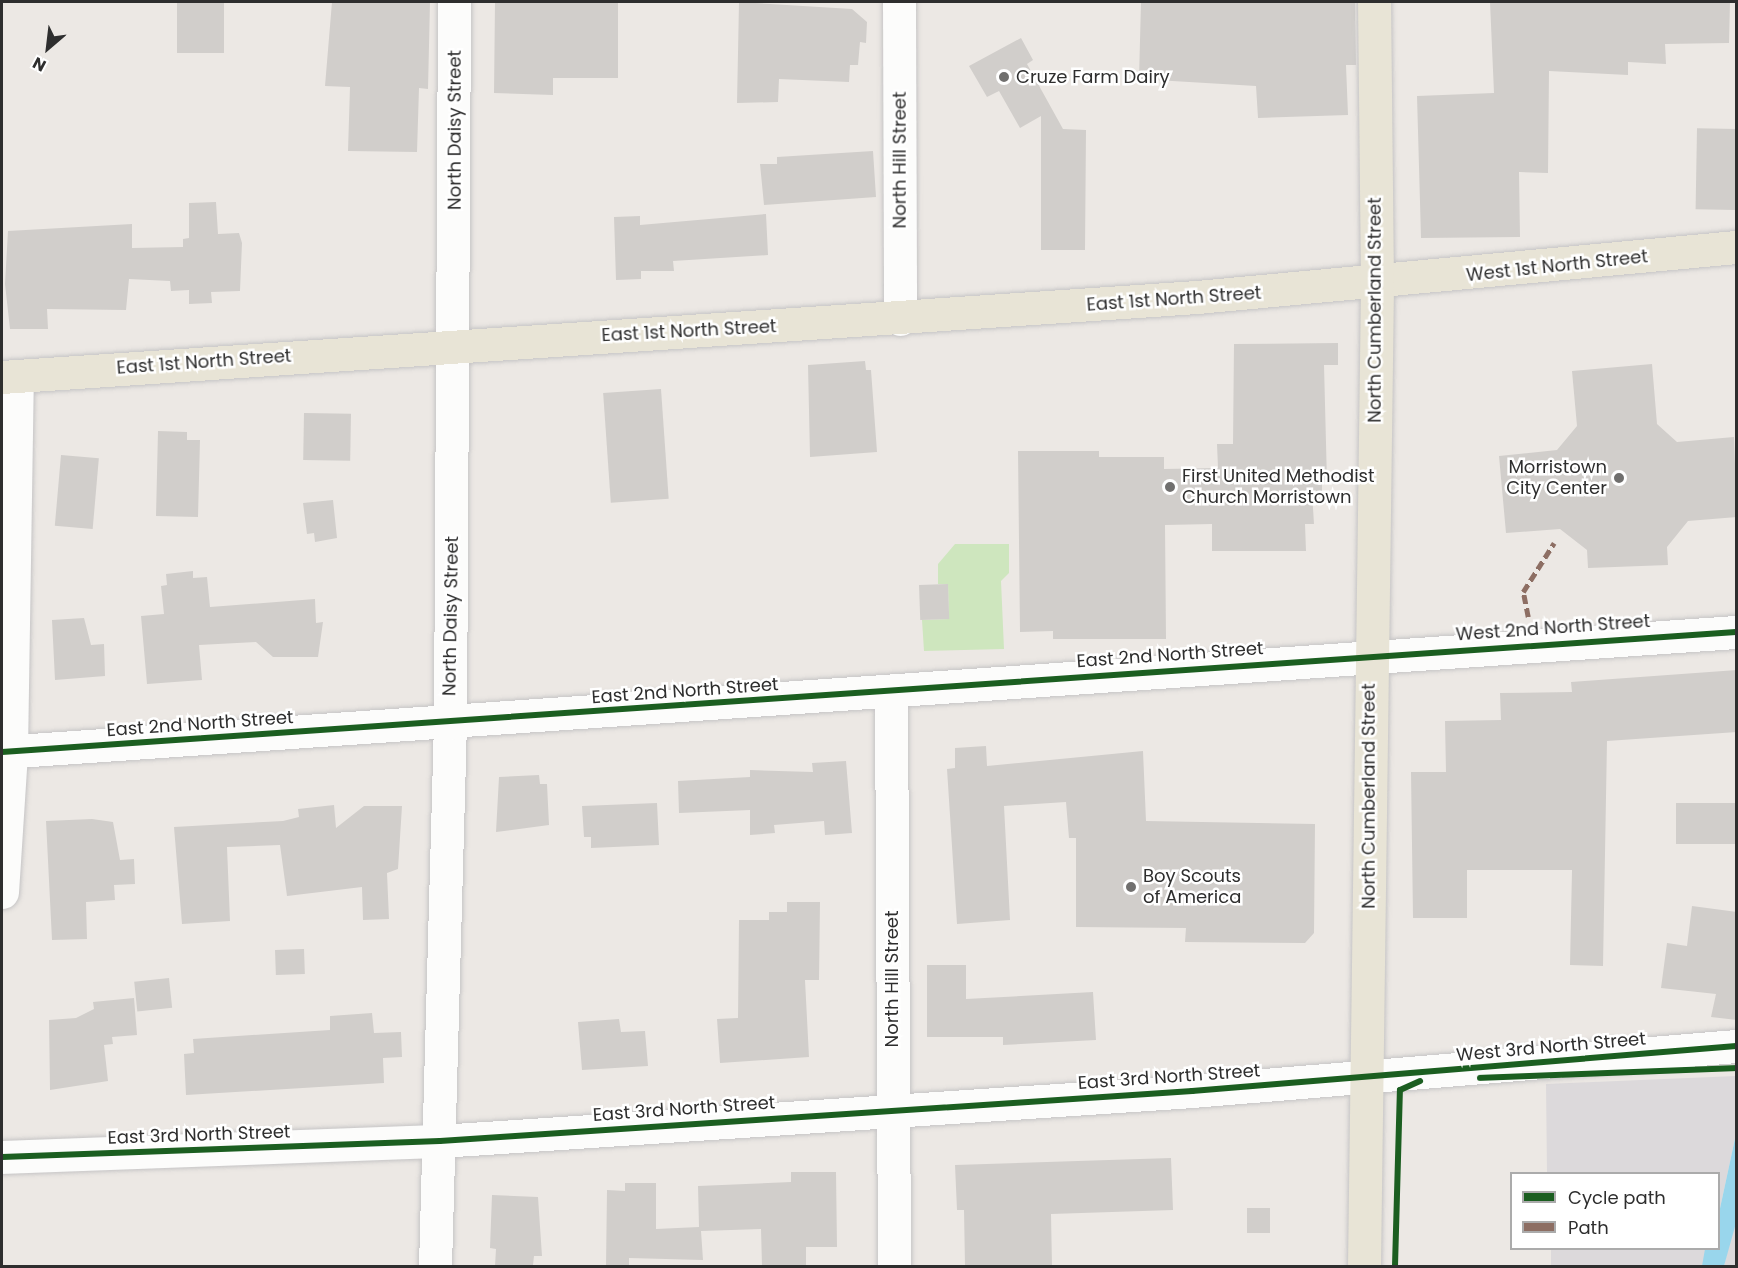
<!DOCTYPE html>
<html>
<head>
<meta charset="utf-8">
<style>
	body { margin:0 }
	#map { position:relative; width:1738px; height:1268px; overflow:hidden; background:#ece8e4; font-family:Poppins,sans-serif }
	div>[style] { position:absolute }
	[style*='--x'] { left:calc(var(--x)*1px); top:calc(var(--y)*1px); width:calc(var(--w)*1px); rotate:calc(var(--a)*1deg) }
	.industrial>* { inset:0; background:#dcd9db; transform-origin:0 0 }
	.green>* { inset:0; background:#cee6be }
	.water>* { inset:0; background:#99d6ec }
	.building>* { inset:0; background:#d1cecb; transform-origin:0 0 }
	.roads { filter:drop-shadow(0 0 2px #c5c4c5) drop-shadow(0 0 2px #c5c4c5) }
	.minor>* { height:33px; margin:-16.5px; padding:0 16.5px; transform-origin:16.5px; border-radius:16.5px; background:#fcfcfb }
	.major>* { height:33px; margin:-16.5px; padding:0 16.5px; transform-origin:16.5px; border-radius:16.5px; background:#e8e4d6 }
	.quiet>* { height:4.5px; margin-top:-2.25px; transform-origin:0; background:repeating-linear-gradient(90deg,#8d6e63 0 9px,transparent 0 13.5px) }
	.cycleway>* { height:6px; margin:-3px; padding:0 3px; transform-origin:3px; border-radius:3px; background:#1b5e20 }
	.dots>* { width:16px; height:16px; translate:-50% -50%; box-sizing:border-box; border:3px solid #fff; border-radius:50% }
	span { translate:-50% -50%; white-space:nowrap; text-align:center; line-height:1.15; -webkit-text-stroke:5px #fff; paint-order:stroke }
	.poi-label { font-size:18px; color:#2e2e2e }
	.left { translate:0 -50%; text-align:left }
	.right { translate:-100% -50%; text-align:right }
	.street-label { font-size:18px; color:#2e2e2e }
	.frame { position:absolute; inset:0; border:3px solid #2e2e2e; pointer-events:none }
	.legend { position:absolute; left:1510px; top:1172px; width:210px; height:78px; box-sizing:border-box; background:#fff; border:2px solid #ababab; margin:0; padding:8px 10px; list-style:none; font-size:18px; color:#2e2e2e }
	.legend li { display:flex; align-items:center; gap:12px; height:30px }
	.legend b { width:30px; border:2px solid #ababab }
	.north { position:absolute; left:18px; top:18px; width:60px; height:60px; -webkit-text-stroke:4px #fff; paint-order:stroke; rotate:208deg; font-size:16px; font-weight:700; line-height:24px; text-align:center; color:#2e2e2e }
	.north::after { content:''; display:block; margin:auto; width:21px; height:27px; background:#2e2e2e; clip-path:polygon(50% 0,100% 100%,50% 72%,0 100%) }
</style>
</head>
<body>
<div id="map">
	<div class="industrial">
		<i style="clip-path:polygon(1736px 1076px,1736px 1134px,1719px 1213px,1718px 1174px,1547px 1173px,1546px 1084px)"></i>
		<i style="clip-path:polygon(1736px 1221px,1736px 1266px,1724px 1266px,1727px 1253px)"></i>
		<i style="left:1551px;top:1249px;width:154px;height:17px"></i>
	</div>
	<div class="green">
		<i style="clip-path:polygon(955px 544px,1009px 544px,1009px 573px,1001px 581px,1004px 649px,924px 651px,922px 620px,949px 619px,948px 584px,938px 584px,938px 564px)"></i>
	</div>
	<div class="water">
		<i style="clip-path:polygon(1736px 1134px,1736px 1223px,1724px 1266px,1702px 1266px,1705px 1249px,1718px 1248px,1719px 1213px)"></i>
	</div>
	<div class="building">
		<i style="left:177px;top:2px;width:47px;height:51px"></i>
		<i style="clip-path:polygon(332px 2px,430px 2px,428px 89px,419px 88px,417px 152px,348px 151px,350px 87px,325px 86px)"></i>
		<i style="clip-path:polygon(495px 2px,618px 2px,618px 78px,553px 78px,553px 95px,494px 93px)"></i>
		<i style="clip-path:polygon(739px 2px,852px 9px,867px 22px,866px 43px,860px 42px,858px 65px,850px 65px,849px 82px,779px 79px,778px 102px,737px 103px)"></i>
		<i style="clip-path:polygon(1141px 2px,1355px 2px,1356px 65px,1346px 65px,1348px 115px,1258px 118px,1256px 86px,1139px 79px)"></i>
		<i style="clip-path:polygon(1490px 2px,1730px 2px,1729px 43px,1665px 44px,1666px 64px,1628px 62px,1628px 75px,1549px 71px,1548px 173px,1519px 172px,1520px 237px,1421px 238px,1417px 96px,1494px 93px)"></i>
		<i style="clip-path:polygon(1021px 38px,1033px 60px,1027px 64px,1063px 129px,1086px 130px,1085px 250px,1041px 250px,1041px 116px,1020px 128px,999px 91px,987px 97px,969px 66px)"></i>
		<i style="left:1737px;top:129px;width:81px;height:40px;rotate:91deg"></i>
		<i style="clip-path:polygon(873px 151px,876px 197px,764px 205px,760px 164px,777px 164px,777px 157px)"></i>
		<i style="clip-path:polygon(216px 202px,218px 234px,239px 233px,242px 243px,240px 291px,211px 292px,212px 303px,189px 304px,189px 290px,171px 291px,170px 281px,129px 279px,126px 310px,47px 309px,48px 329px,10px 329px,5px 284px,8px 231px,132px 224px,132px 248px,183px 247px,183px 239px,189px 238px,189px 203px)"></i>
		<i style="clip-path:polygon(766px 214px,768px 255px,673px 261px,674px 271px,641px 271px,641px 279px,616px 280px,614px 217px,640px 216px,640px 225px)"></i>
		<i style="clip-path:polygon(1338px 343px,1338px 365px,1324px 365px,1327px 482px,1322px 482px,1322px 492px,1312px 492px,1314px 524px,1305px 524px,1306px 551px,1212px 551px,1212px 524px,1165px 525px,1166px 639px,1053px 639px,1053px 631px,1020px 632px,1018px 451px,1099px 451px,1099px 457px,1164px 457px,1164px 469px,1218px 468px,1217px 444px,1233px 444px,1234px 344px)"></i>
		<i style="clip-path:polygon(865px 361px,866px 370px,871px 370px,877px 452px,810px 457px,808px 365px)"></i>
		<i style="clip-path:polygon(1652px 364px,1657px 424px,1677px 442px,1734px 437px,1737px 517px,1688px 521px,1667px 547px,1668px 565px,1588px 568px,1587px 550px,1560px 529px,1506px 533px,1499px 456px,1557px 450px,1577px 426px,1572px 371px)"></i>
		<i style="left:661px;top:389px;width:110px;height:58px;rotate:86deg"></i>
		<i style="left:304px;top:413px;width:47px;height:47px;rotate:1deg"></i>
		<i style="clip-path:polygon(158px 431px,187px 432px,187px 440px,200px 440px,198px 517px,156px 516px)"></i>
		<i style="left:61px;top:455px;width:38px;height:71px;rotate:5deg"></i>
		<i style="clip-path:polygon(333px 500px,337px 538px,315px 542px,314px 533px,307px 534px,303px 503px)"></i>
		<i style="clip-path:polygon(193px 571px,193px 578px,207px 577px,210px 607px,315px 599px,316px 623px,323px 622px,318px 657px,273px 657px,256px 642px,199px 645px,202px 680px,147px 684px,141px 616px,164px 614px,161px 586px,167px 585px,166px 574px)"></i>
		<i style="left:948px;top:584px;width:35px;height:29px;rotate:88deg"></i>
		<i style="clip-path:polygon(84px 618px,91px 645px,104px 644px,105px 676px,55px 680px,52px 620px)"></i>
		<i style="clip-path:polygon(1737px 670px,1737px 732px,1607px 741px,1603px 966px,1570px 965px,1572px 870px,1467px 870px,1467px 918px,1413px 918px,1411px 772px,1446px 772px,1445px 721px,1501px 720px,1500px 693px,1572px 692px,1571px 682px)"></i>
		<i style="clip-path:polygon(986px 746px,987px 766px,1143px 751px,1146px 821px,1315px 824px,1314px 933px,1305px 943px,1185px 942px,1186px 928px,1076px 927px,1076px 838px,1069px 838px,1066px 802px,1004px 806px,1010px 920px,957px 924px,947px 769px,955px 768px,955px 748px)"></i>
		<i style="clip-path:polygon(846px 761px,852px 833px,825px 835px,824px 821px,774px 825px,775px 833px,750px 835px,750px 810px,679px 813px,678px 781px,750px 777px,750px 770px,813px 772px,812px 763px)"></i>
		<i style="clip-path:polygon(539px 775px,540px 784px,547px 784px,549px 825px,496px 832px,499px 777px)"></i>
		<i style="clip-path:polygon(657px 803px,659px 845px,591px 848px,591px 837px,584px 837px,582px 806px)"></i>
		<i style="left:1737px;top:803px;width:41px;height:61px;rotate:90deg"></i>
		<i style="clip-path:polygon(334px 805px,336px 828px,364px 806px,402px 806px,398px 869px,387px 873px,389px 919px,363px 920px,362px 887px,287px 896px,280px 845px,227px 847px,230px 921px,182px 924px,174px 827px,283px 821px,299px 817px,298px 809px)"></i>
		<i style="clip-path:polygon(92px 819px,113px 822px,120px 860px,134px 859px,135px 884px,114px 885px,115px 900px,86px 902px,87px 939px,52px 940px,46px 821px)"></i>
		<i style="clip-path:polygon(787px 902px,820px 902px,819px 980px,805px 980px,809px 1057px,720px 1063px,717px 1019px,738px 1018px,739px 920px,769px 920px,769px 912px,787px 912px)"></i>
		<i style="clip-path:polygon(1692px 906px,1737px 912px,1737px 1020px,1711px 1017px,1716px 994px,1661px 988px,1667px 943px,1687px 946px)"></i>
		<i style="left:304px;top:949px;width:25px;height:29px;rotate:88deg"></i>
		<i style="clip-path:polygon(927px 965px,966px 965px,966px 999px,1093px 992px,1096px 1040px,1003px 1045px,1003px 1037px,927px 1037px)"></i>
		<i style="left:169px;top:978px;width:30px;height:35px;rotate:84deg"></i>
		<i style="clip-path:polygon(134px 998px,137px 1035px,112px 1037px,113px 1044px,104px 1045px,108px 1081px,50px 1090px,49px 1020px,76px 1018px,94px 1009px,93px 1002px)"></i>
		<i style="clip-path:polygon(372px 1013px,374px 1033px,401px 1032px,402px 1057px,383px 1058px,384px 1083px,186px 1095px,184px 1054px,194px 1053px,193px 1039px,330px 1030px,330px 1016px)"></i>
		<i style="clip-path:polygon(619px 1019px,621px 1032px,645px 1031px,648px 1066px,582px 1070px,578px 1022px)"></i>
		<i style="clip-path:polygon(1171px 1158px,1173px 1210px,1051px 1214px,1052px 1266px,965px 1266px,964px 1210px,957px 1210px,955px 1165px)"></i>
		<i style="clip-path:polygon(791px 1172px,836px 1172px,837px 1247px,806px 1247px,806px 1266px,762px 1266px,761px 1229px,701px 1231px,703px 1260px,629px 1258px,629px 1266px,606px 1266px,607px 1190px,625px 1191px,625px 1183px,656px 1183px,656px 1229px,699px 1227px,698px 1186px,791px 1182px)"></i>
		<i style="clip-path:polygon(492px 1195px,538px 1197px,542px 1256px,534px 1256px,533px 1265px,495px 1266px,496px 1249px,490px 1248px)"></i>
		<i style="left:1247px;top:1208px;width:23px;height:25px"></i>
	</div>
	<div class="roads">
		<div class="minor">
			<i style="--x:899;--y:2;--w:317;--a:89.8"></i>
			<i style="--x:891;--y:692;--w:574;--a:89.7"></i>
			<i style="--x:2;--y:752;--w:1738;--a:-3.96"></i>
			<i style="--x:2;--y:892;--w:141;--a:-86.3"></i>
			<i style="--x:11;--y:751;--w:375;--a:-89.1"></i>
			<i style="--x:2;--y:1157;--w:438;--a:-2.1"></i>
			<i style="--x:440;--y:1141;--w:754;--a:-3.8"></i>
			<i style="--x:1192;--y:1091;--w:546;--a:-4.73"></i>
			<i style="--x:435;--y:1266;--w:543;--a:-88.42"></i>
			<i style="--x:450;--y:723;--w:721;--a:-89.68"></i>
		</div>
		<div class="major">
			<i style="--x:2;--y:377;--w:1198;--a:-3.83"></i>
			<i style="--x:1197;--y:297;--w:541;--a:-5.3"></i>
			<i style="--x:1364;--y:1266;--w:982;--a:-89.24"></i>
			<i style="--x:1377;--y:284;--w:282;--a:-90.6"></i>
		</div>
	</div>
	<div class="quiet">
		<i style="--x:1528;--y:617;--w:25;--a:-101"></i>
		<i style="--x:1523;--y:592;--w:58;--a:-57.7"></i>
	</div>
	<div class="cycleway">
		<i style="--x:2;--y:752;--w:1738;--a:-3.96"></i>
		<i style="--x:1480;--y:1078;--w:256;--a:-2.2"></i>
		<i style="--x:2;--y:1157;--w:438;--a:-2.1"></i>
		<i style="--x:440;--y:1141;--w:754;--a:-3.8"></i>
		<i style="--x:1192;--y:1091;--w:546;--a:-4.73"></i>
		<i style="--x:1395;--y:1266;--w:176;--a:-88.4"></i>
		<i style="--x:1400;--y:1090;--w:22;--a:-24"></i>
	</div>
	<div class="dots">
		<i style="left:1004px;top:77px;background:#706f6e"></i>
		<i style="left:1619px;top:478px;background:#706f6e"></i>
		<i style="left:1170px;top:487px;background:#706f6e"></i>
		<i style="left:1131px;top:887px;background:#706f6e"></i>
	</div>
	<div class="poi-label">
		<span class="left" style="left:1016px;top:77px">Cruze Farm Dairy</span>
		<span class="right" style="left:1607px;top:478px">Morristown<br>City Center</span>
		<span class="left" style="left:1182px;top:487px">First United Methodist<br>Church Morristown</span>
		<span class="left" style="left:1143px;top:887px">Boy Scouts<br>of America</span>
	</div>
	<div class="street-label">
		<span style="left:455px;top:130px;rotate:-90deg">North Daisy Street</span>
		<span style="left:900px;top:160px;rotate:-90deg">North Hill Street</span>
		<span style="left:1557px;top:266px;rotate:-6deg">West 1st North Street</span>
		<span style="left:1174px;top:299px;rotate:-4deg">East 1st North Street</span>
		<span style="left:1375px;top:310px;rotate:-90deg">North Cumberland Street</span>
		<span style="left:689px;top:331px;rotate:-3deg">East 1st North Street</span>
		<span style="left:204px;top:362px;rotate:-4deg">East 1st North Street</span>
		<span style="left:451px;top:616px;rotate:-89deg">North Daisy Street</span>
		<span style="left:1553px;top:628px;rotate:-4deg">West 2nd North Street</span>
		<span style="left:1170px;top:655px;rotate:-4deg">East 2nd North Street</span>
		<span style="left:685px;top:691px;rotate:-4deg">East 2nd North Street</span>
		<span style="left:200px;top:724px;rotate:-4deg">East 2nd North Street</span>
		<span style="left:1369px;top:796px;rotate:-90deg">North Cumberland Street</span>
		<span style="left:892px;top:979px;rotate:-90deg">North Hill Street</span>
		<span style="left:1551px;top:1047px;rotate:-5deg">West 3rd North Street</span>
		<span style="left:1169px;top:1077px;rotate:-4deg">East 3rd North Street</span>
		<span style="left:684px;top:1109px;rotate:-4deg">East 3rd North Street</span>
		<span style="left:199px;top:1135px;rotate:-2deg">East 3rd North Street</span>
	</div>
	<div class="frame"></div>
	<ul class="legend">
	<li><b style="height:8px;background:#1b5e20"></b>Cycle path</li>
	<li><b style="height:8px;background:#8d6e63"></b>Path</li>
	</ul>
	<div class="north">N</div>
</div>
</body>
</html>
